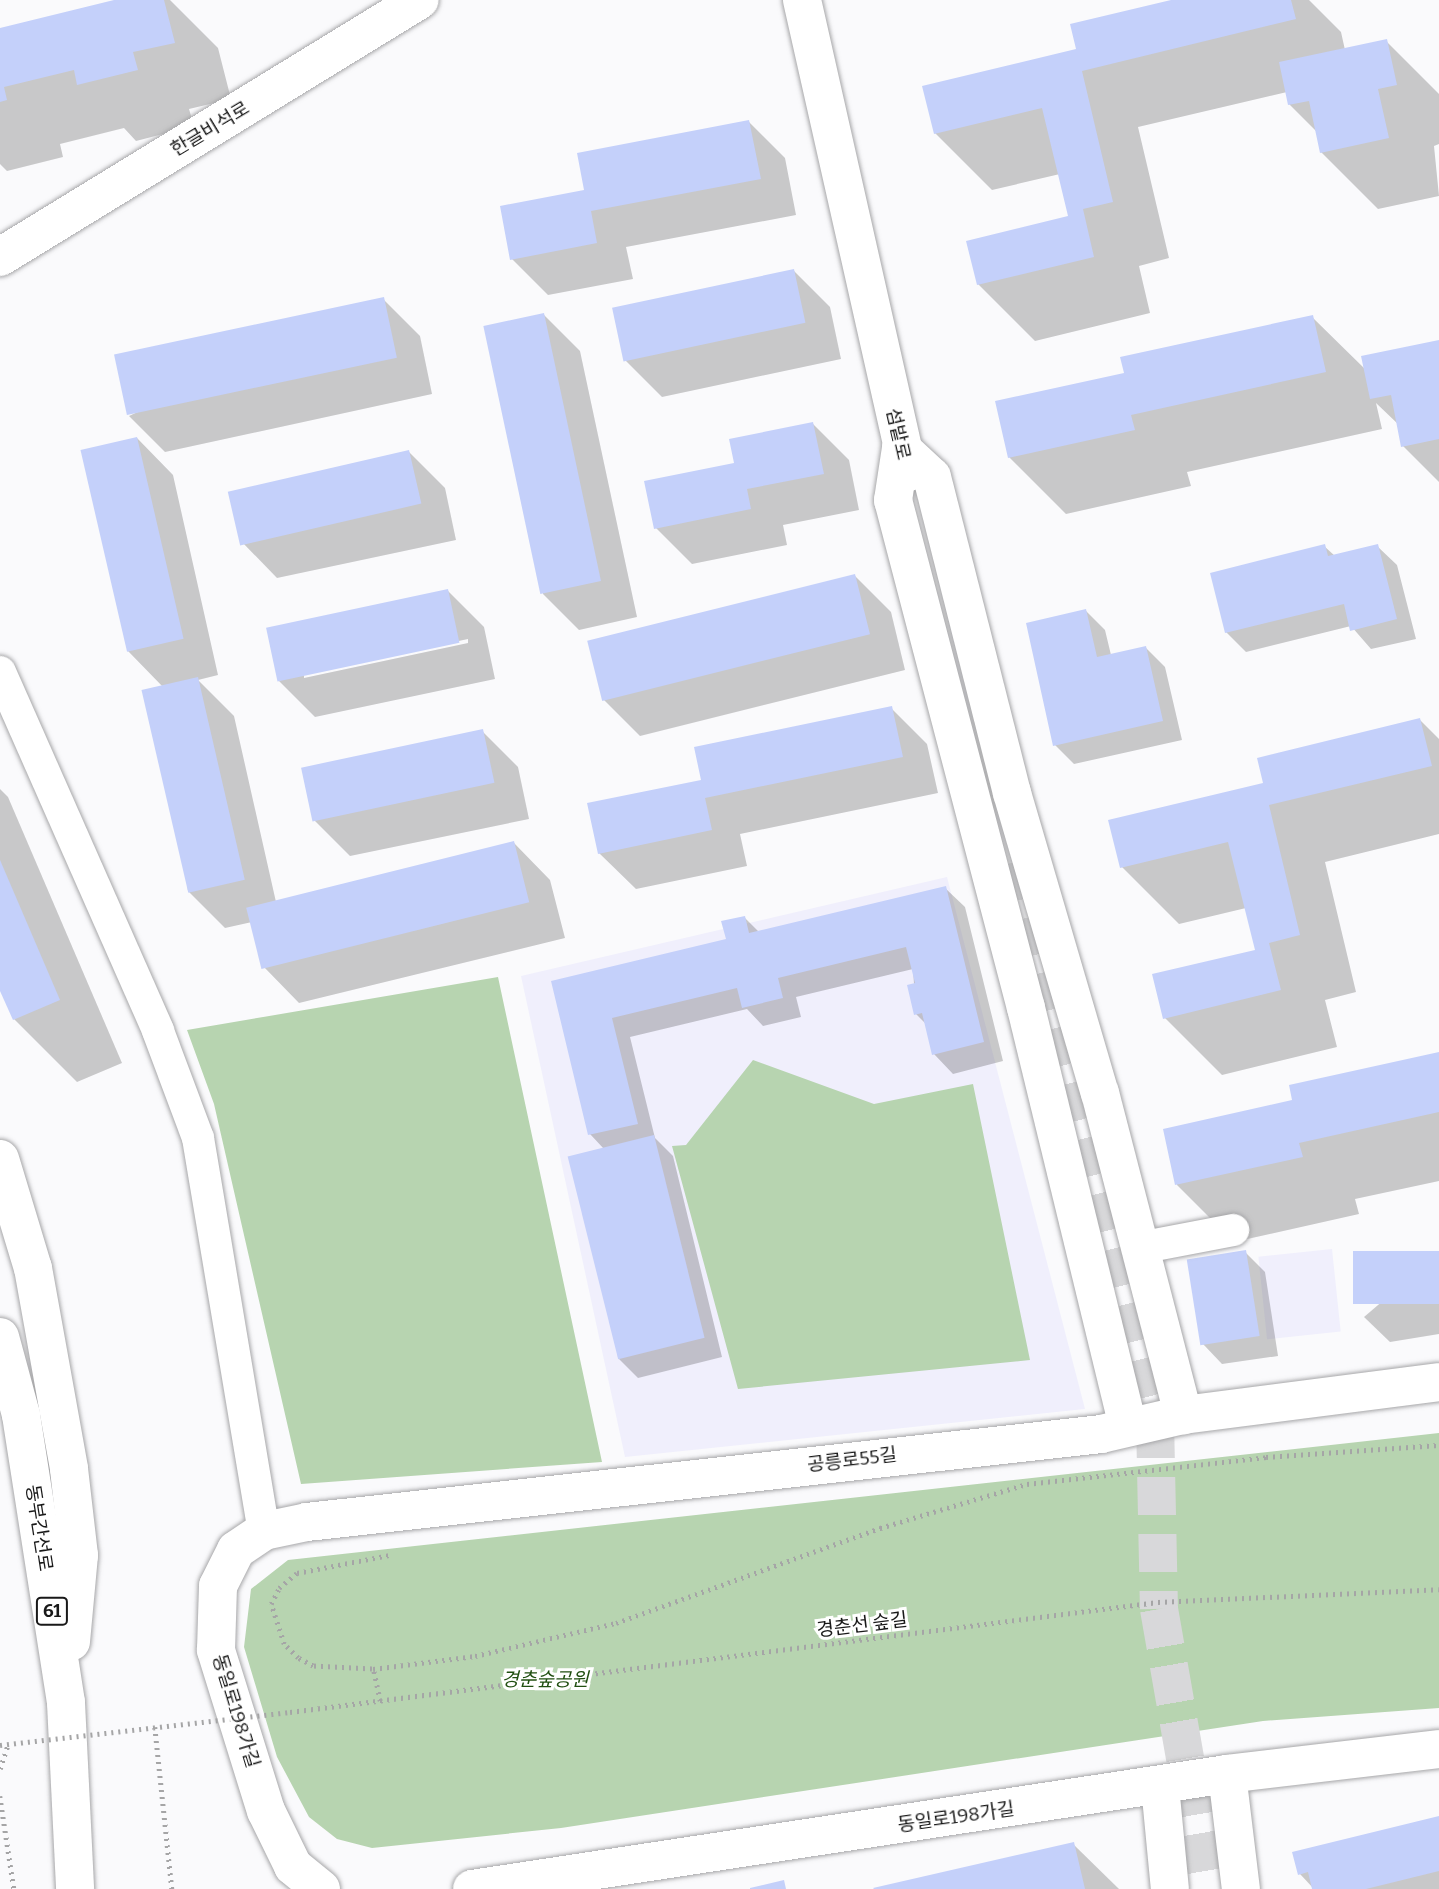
<!DOCTYPE html>
<html>
<head>
<meta charset="utf-8">
<style>
	body { margin:0 }
	#map { position:relative; width:1439px; height:1889px; overflow:hidden; background:#fafafc; font-family:Bitter,"Noto Sans KR",serif }
	div>[style] { position:absolute }
	[style*='--x'] { left:calc(var(--x)*1px); top:calc(var(--y)*1px); width:calc(var(--w)*1px); rotate:calc(var(--a)*1deg) }
	.education>* { inset:0; background:#f0effc; transform-origin:0 0 }
	.green>* { inset:0; background:#b7d4b0 }
	.shadow>* { inset:0; background:#0003 }
	.building>* { inset:0; background:#c4d0fa; transform-origin:0 0 }
	.secondary-tunnel>* { height:38px; margin-top:-19px; transform-origin:0; background:repeating-linear-gradient(90deg,#d8d8da 0 38px,transparent 0 57px) }
	.path>* { height:4.5px; margin-top:-2.25px; transform-origin:0; background:repeating-linear-gradient(90deg,#a5a5a6 0 2px,transparent 0 7px) }
	.roads { filter:drop-shadow(0 0 2px #a7a7a9) drop-shadow(0 0 2px #a7a7a9) }
	.minor>* { height:32px; margin:-16px; padding:0 16px; transform-origin:16px; border-radius:16px; background:#fff }
	.tertiary>* { height:38px; margin:-19px; padding:0 19px; transform-origin:19px; border-radius:19px; background:#fff }
	.secondary>* { height:38px; margin:-19px; padding:0 19px; transform-origin:19px; border-radius:19px; background:#fff }
	.trunk>* { height:38px; margin:-19px; padding:0 19px; transform-origin:19px; border-radius:19px; background:#fff }
	.path-bridge>* { height:4.5px; margin-top:-2.25px; transform-origin:0; background:repeating-linear-gradient(90deg,#a5a5a6 0 2px,transparent 0 7px) }
	span { translate:-50% -50%; white-space:nowrap; text-align:center; line-height:1.15; -webkit-text-stroke:6px #fff; paint-order:stroke }
	.shield-label span { padding:2px 5px; background:#fff; border:2px solid; border-radius:5px; -webkit-text-stroke-width:0 }
	.shield-label { font-size:18px; color:#191919; font-weight:700 }
	.street-label { font-size:19px; color:#191919 }
	.park-label { font-size:19px; color:#204f11; font-style:italic }
</style>
</head>
<body>
<div id="map">
	<div class="education">
		<i style="clip-path:polygon(947px 877px,1085px 1409px,625px 1457px,521px 976px)"></i>
		<i style="left:1332px;top:1249px;width:83px;height:74px;rotate:84deg"></i>
	</div>
	<div class="green">
		<i style="clip-path:polygon(498px 977px,602px 1462px,301px 1484px,214px 1104px,187px 1030px)"></i>
		<i style="clip-path:polygon(753px 1060px,874px 1104px,973px 1084px,1030px 1360px,738px 1389px,672px 1146px,686px 1145px)"></i>
		<i style="clip-path:polygon(1439px 1433px,1439px 1708px,1263px 1721px,561px 1828px,372px 1848px,337px 1839px,309px 1817px,277px 1757px,244px 1647px,251px 1589px,288px 1560px)"></i>
	</div>
	<div class="shadow">
		<i style="clip-path:polygon(122px 0,170px 0,218px 48px,231px 99px,189px 109px,194px 126px,136px 141px,124px 128px,60px 144px,63px 157px,7px 171px,0 164px,0 30px)"></i>
		<i style="clip-path:polygon(1179px 0,1309px 0,1341px 32px,1345px 50px,1386px 41px,1439px 94px,1439px 144px,1434px 146px,1439px 196px,1378px 209px,1321px 152px,1317px 132px,1289px 104px,1287px 92px,1138px 127px,1169px 258px,1139px 266px,1150px 313px,1035px 341px,978px 284px,1070px 217px,1060px 174px,992px 190px,935px 133px,1079px 50px)"></i>
		<i style="clip-path:polygon(749px 122px,785px 158px,796px 215px,626px 247px,633px 279px,548px 295px,512px 259px,586px 192px)"></i>
		<i style="clip-path:polygon(794px 271px,830px 307px,841px 359px,662px 397px,625px 360px)"></i>
		<i style="clip-path:polygon(383px 299px,420px 336px,432px 394px,165px 452px,129px 416px)"></i>
		<i style="clip-path:polygon(544px 315px,580px 351px,637px 617px,579px 630px,543px 594px)"></i>
		<i style="clip-path:polygon(1312px 317px,1365px 369px,1439px 341px,1439px 482px,1403px 446px,1399px 425px,1376px 403px,1382px 429px,1187px 472px,1191px 486px,1066px 514px,1009px 457px,1126px 374px)"></i>
		<i style="clip-path:polygon(813px 424px,849px 460px,859px 510px,783px 525px,787px 545px,692px 564px,656px 528px,736px 465px)"></i>
		<i style="clip-path:polygon(137px 438px,173px 475px,218px 675px,198px 680px,234px 716px,276px 902px,514px 843px,550px 880px,565px 938px,299px 1003px,263px 966px,252px 922px,225px 928px,188px 891px,163px 687px,128px 651px)"></i>
		<i style="clip-path:polygon(409px 452px,445px 488px,456px 540px,277px 578px,241px 541px)"></i>
		<i style="clip-path:polygon(1324px 546px,1335px 556px,1377px 546px,1397px 565px,1416px 639px,1371px 649px,1351px 626px,1246px 652px,1226px 632px)"></i>
		<i style="clip-path:polygon(855px 576px,891px 612px,905px 670px,640px 736px,603px 699px)"></i>
		<i style="clip-path:polygon(evenodd,448px 591px,484px 627px,495px 679px,315px 717px,279px 681px,448px 591px,468px 639px,468px 643px,304px 678px,304px 674px,468px 639px)"></i>
		<i style="clip-path:polygon(1086px 611px,1105px 630px,1111px 655px,1146px 648px,1165px 667px,1182px 740px,1074px 764px,1055px 745px)"></i>
		<i style="clip-path:polygon(891px 708px,927px 744px,938px 793px,740px 834px,747px 866px,636px 889px,599px 853px,703px 781px)"></i>
		<i style="clip-path:polygon(1420px 720px,1439px 739px,1439px 834px,1325px 862px,1356px 992px,1325px 1000px,1337px 1047px,1222px 1075px,1165px 1018px,1257px 951px,1246px 908px,1179px 924px,1122px 867px,1265px 784px)"></i>
		<i style="clip-path:polygon(482px 731px,518px 767px,529px 819px,350px 856px,314px 820px)"></i>
		<i style="clip-path:polygon(0 789px,8px 797px,122px 1063px,77px 1082px,14px 1019px,0 986px)"></i>
		<i style="clip-path:polygon(945px 888px,965px 907px,1003px 1061px,953px 1074px,934px 1054px,927px 1025px,916px 1014px,913px 969px,796px 997px,801px 1017px,763px 1026px,747px 1009px,630px 1037px,655px 1138px,673px 1156px,722px 1357px,638px 1378px,618px 1358px,604px 1149px,590px 1134px,553px 982px,728px 940px,744px 917px,759px 932px)"></i>
		<i style="clip-path:polygon(1439px 1053px,1439px 1181px,1355px 1199px,1359px 1214px,1234px 1242px,1177px 1185px,1165px 1130px,1294px 1101px)"></i>
		<i style="clip-path:polygon(1245px 1252px,1265px 1272px,1278px 1356px,1222px 1364px,1203px 1344px)"></i>
		<i style="clip-path:polygon(1439px 1253px,1439px 1334px,1390px 1342px,1364px 1317px)"></i>
		<i style="clip-path:polygon(1439px 1818px,1439px 1889px,1314px 1889px,1300px 1874px)"></i>
		<i style="clip-path:polygon(1073px 1844px,1119px 1889px,877px 1889px)"></i>
	</div>
	<div class="building">
		<i style="clip-path:polygon(114px 0,164px 0,175px 43px,133px 52px,138px 70px,77px 85px,74px 70px,4px 87px,7px 100px,0 102px,0 28px)"></i>
		<i style="clip-path:polygon(1171px 0,1291px 0,1296px 19px,1082px 71px,1113px 202px,1083px 209px,1094px 257px,977px 285px,966px 241px,1068px 216px,1042px 108px,934px 134px,922px 86px,1076px 49px,1070px 24px)"></i>
		<i style="clip-path:polygon(1387px 39px,1397px 85px,1378px 89px,1389px 138px,1320px 153px,1309px 101px,1288px 105px,1279px 62px)"></i>
		<i style="clip-path:polygon(749px 120px,761px 179px,591px 211px,597px 243px,510px 260px,500px 206px,584px 190px,577px 153px)"></i>
		<i style="left:794px;top:269px;width:55px;height:186px;rotate:78deg"></i>
		<i style="left:384px;top:297px;width:62px;height:276px;rotate:78deg"></i>
		<i style="left:544px;top:313px;width:274px;height:62px;rotate:78deg"></i>
		<i style="clip-path:polygon(1313px 315px,1326px 372px,1131px 415px,1135px 430px,1008px 458px,995px 401px,1124px 373px,1120px 357px)"></i>
		<i style="clip-path:polygon(1439px 340px,1439px 439px,1401px 447px,1391px 395px,1370px 399px,1361px 356px)"></i>
		<i style="clip-path:polygon(813px 422px,824px 474px,747px 489px,751px 509px,654px 529px,644px 481px,734px 463px,729px 439px)"></i>
		<i style="left:137px;top:437px;width:207px;height:58px;rotate:77deg"></i>
		<i style="left:409px;top:450px;width:55px;height:186px;rotate:77deg"></i>
		<i style="clip-path:polygon(1325px 544px,1328px 556px,1378px 544px,1397px 619px,1350px 631px,1344px 604px,1225px 633px,1210px 573px)"></i>
		<i style="left:855px;top:574px;width:62px;height:276px;rotate:76deg"></i>
		<i style="left:448px;top:589px;width:55px;height:186px;rotate:78deg"></i>
		<i style="clip-path:polygon(1086px 609px,1097px 657px,1146px 646px,1163px 721px,1053px 746px,1026px 623px)"></i>
		<i style="left:198px;top:677px;width:208px;height:58px;rotate:77deg"></i>
		<i style="clip-path:polygon(892px 706px,903px 757px,705px 798px,712px 830px,598px 854px,587px 803px,701px 780px,694px 747px)"></i>
		<i style="clip-path:polygon(1420px 718px,1432px 766px,1269px 805px,1300px 935px,1269px 943px,1281px 990px,1163px 1019px,1152px 974px,1255px 950px,1228px 842px,1120px 868px,1108px 820px,1263px 783px,1257px 758px)"></i>
		<i style="left:483px;top:729px;width:55px;height:186px;rotate:78deg"></i>
		<i style="left:514px;top:841px;width:63px;height:276px;rotate:76deg"></i>
		<i style="clip-path:polygon(0 860px,60px 1000px,13px 1020px,0 991px)"></i>
		<i style="clip-path:polygon(946px 886px,984px 1042px,932px 1055px,922px 1013px,914px 1015px,907px 985px,915px 983px,906px 947px,778px 978px,783px 998px,742px 1008px,737px 988px,612px 1018px,638px 1124px,588px 1135px,551px 981px,726px 939px,721px 921px,745px 916px,749px 933px)"></i>
		<i style="clip-path:polygon(1439px 1052px,1439px 1112px,1299px 1143px,1303px 1157px,1175px 1185px,1163px 1129px,1292px 1100px,1289px 1085px)"></i>
		<i style="left:654px;top:1135px;width:209px;height:89px;rotate:76deg"></i>
		<i style="left:1246px;top:1250px;width:87px;height:60px;rotate:81deg"></i>
		<i style="left:1439px;top:1251px;width:53px;height:86px;rotate:90deg"></i>
		<i style="clip-path:polygon(1439px 1816px,1439px 1871px,1366px 1889px,1312px 1889px,1308px 1872px,1298px 1875px,1292px 1852px)"></i>
		<i style="clip-path:polygon(1074px 1842px,1085px 1889px,874px 1889px,873px 1888px)"></i>
		<i style="clip-path:polygon(784px 1880px,786px 1889px,750px 1889px,750px 1888px)"></i>
	</div>
	<div class="secondary-tunnel">
		<i style="--x:1011;--y:863;--w:575;--a:75.5"></i>
		<i style="--x:1155;--y:1420;--w:189;--a:88.8"></i>
		<i style="--x:1159;--y:1609;--w:284;--a:80.1"></i>
	</div>
	<div class="path">
		<i style="--x:372;--y:1669;--w:59;--a:-177.1"></i>
		<i style="--x:313;--y:1666;--w:17;--a:-152"></i>
		<i style="--x:298;--y:1658;--w:20;--a:-135"></i>
		<i style="--x:284;--y:1644;--w:42;--a:-108"></i>
		<i style="--x:271;--y:1604;--w:18;--a:-63"></i>
		<i style="--x:279;--y:1588;--w:23;--a:-40"></i>
		<i style="--x:297;--y:1573;--w:95;--a:-11"></i>
		<i style="--x:380;--y:1701;--w:33;--a:-102"></i>
		<i style="--x:373;--y:1669;--w:103;--a:-7.3"></i>
		<i style="--x:475;--y:1656;--w:145;--a:-13.2"></i>
		<i style="--x:616;--y:1623;--w:281;--a:-19.8"></i>
		<i style="--x:880;--y:1528;--w:153;--a:-16.7"></i>
		<i style="--x:1027;--y:1484;--w:241;--a:-6.4"></i>
		<i style="--x:1266;--y:1457;--w:173;--a:-4"></i>
		<i style="--x:290;--y:1712;--w:875;--a:-7.22"></i>
		<i style="--x:1158;--y:1602;--w:281;--a:-2.6"></i>
		<i style="--x:155;--y:1727;--w:163;--a:84"></i>
		<i style="--x:0;--y:1769;--w:26;--a:-72"></i>
		<i style="--x:0;--y:1796;--w:94;--a:81.4"></i>
	</div>
	<div class="roads">
		<div class="minor">
			<i style="--x:0;--y:672;--w:392;--a:66.2"></i>
			<i style="--x:158;--y:1031;--w:114;--a:69.5"></i>
			<i style="--x:198;--y:1138;--w:399;--a:80.5"></i>
			<i style="--x:1139;--y:1248;--w:96;--a:-10.8"></i>
		</div>
		<div class="tertiary">
			<i style="--x:321;--y:1889;--w:36;--a:-141"></i>
			<i style="--x:293;--y:1866;--w:61;--a:-116.1"></i>
			<i style="--x:266;--y:1811;--w:169;--a:-107.3"></i>
			<i style="--x:216;--y:1650;--w:64;--a:-88.2"></i>
			<i style="--x:218;--y:1586;--w:40;--a:-63.4"></i>
			<i style="--x:236;--y:1550;--w:34;--a:-34"></i>
			<i style="--x:264;--y:1531;--w:44;--a:-11.8"></i>
			<i style="--x:307;--y:1522;--w:799;--a:-6.32"></i>
			<i style="--x:1101;--y:1434;--w:84;--a:-13"></i>
			<i style="--x:1183;--y:1415;--w:258;--a:-7.3"></i>
			<i style="--x:472;--y:1889;--w:764;--a:-8.66"></i>
			<i style="--x:1227;--y:1774;--w:213;--a:-6.7"></i>
		</div>
		<div class="secondary">
			<i style="--x:802;--y:0;--w:484;--a:77.3"></i>
			<i style="--x:0;--y:257;--w:492;--a:-31.5"></i>
			<i style="--x:901;--y:448;--w:42;--a:43.1"></i>
			<i style="--x:932;--y:477;--w:326;--a:75.8"></i>
			<i style="--x:1012;--y:793;--w:313;--a:73.7"></i>
			<i style="--x:1100;--y:1093;--w:333;--a:75.5"></i>
			<i style="--x:901;--y:448;--w:53;--a:98.7"></i>
			<i style="--x:893;--y:500;--w:525;--a:75.33"></i>
			<i style="--x:1026;--y:1008;--w:431;--a:76.3"></i>
			<i style="--x:1227;--y:1774;--w:116;--a:83.1"></i>
			<i style="--x:1160;--y:1786;--w:103;--a:84.5"></i>
		</div>
		<div class="trunk">
			<i style="--x:0;--y:1159;--w:114;--a:73.2"></i>
			<i style="--x:33;--y:1268;--w:204;--a:79.8"></i>
			<i style="--x:69;--y:1469;--w:87;--a:83.4"></i>
			<i style="--x:79;--y:1555;--w:87;--a:95.3"></i>
			<i style="--x:0;--y:1337;--w:81;--a:74.9"></i>
			<i style="--x:21;--y:1415;--w:291;--a:81.1"></i>
			<i style="--x:66;--y:1703;--w:186;--a:87.2"></i>
		</div>
	</div>
	<div class="path-bridge">
		<i style="--x:0;--y:1745;--w:292;--a:-6.5"></i>
	</div>
	<div class="shield-label">
		<span style="left:52px;top:1611px">61</span>
	</div>
	<div class="street-label">
		<span style="left:210px;top:129px;rotate:-31deg">한글비석로</span>
		<span style="left:898px;top:434px;rotate:77deg">섬밭로</span>
		<span style="left:852px;top:1460px;rotate:-7deg">공릉로55길</span>
		<span style="left:39px;top:1528px;rotate:81deg">동부간선로</span>
		<span style="left:862px;top:1625px;rotate:-7deg">경춘선 숲길</span>
		<span style="left:236px;top:1711px;rotate:73deg">동일로198가길</span>
		<span style="left:956px;top:1817px;rotate:-8deg">동일로198가길</span>
	</div>
	<div class="park-label">
		<span style="left:545px;top:1680px">경춘숲공원</span>
	</div>
</div>
</body>
</html>
